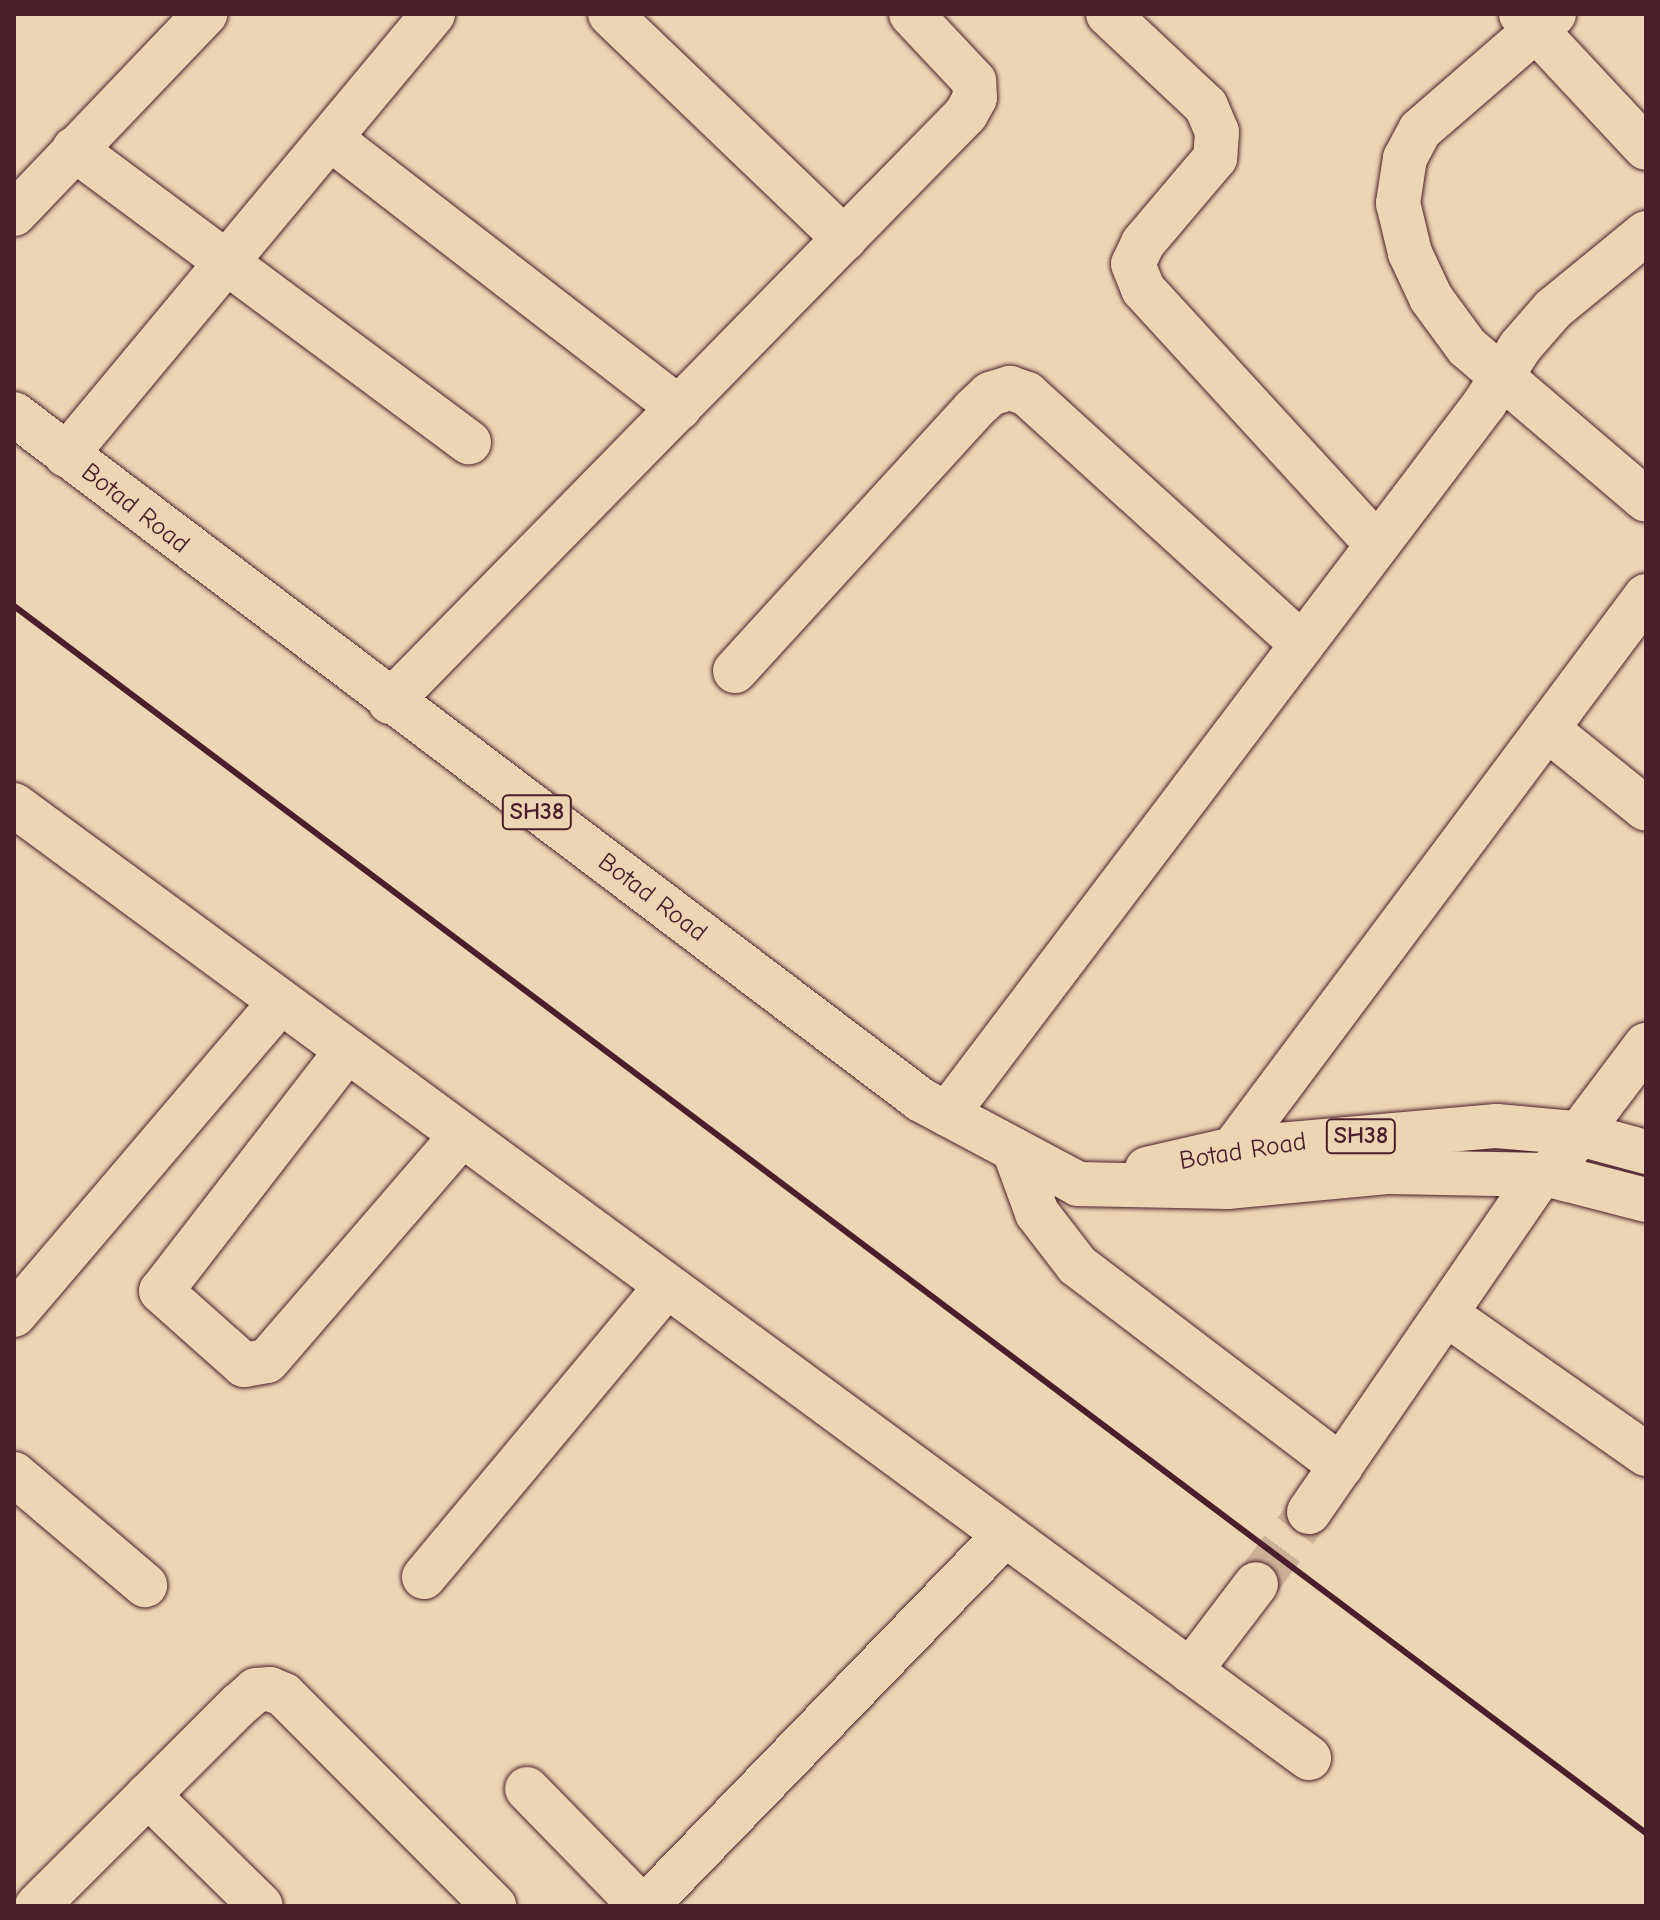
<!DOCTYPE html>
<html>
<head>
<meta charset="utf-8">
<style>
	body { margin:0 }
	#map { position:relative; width:1660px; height:1920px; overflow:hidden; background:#ecd5b5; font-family:"Comic Neue",sans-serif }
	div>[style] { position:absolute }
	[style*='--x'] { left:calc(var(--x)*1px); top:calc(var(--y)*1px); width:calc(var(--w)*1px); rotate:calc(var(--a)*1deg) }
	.minor-tunnel>* { height:44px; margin-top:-22px; transform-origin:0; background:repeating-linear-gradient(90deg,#ccb199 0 44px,transparent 0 66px) }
	.roads { filter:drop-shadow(0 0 2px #4a1f2b) drop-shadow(0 0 2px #4a1f2b) }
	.minor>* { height:44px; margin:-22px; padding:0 22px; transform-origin:22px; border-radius:22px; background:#ecd5b5 }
	.major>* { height:44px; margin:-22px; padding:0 22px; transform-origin:22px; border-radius:22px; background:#ecd5b5 }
	.rail>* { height:6px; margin:-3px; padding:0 3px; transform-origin:3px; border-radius:3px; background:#4a1f2b }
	span { translate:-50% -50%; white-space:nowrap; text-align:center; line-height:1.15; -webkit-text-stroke:8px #ecd5b5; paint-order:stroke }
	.shield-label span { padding:2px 6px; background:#ecd5b5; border:2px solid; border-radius:6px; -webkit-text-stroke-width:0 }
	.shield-label { font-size:24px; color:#4a1f2b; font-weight:700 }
	.street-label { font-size:26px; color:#4a1f2b }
	.frame { position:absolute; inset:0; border:16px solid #4a1f2b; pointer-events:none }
</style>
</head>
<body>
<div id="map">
	<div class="minor-tunnel">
		<i style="--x:1256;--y:1584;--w:89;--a:-53.6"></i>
	</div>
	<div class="roads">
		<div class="minor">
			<i style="--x:610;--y:14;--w:325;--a:43.8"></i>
			<i style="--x:1108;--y:14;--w:134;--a:43.2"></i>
			<i style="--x:1206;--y:106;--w:28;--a:67"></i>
			<i style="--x:1217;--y:132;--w:26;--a:94"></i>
			<i style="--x:1215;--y:158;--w:111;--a:130.3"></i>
			<i style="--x:1143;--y:243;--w:23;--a:115"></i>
			<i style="--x:1133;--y:264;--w:27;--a:68"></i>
			<i style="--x:1143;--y:289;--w:346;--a:47.5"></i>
			<i style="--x:1521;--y:14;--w:183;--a:47"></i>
			<i style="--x:1554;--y:14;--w:177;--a:139.1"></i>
			<i style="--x:1420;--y:130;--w:32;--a:118"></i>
			<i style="--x:1405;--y:158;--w:46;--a:98.8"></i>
			<i style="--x:1398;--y:203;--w:51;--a:76.5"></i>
			<i style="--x:1410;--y:253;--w:50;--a:65"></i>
			<i style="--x:1431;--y:298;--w:61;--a:53.7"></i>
			<i style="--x:1467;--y:347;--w:235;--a:40.5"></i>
			<i style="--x:331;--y:139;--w:440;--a:37.7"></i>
			<i style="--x:74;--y:149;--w:492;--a:36.6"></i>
			<i style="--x:14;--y:214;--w:277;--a:-46.3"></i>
			<i style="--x:66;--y:455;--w:574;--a:-50.23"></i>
			<i style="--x:735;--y:671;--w:353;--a:-47.6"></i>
			<i style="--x:973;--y:410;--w:23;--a:-43"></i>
			<i style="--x:990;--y:394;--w:21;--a:-17"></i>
			<i style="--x:1010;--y:388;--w:18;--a:19"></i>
			<i style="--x:1027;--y:394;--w:372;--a:42.3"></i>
			<i style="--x:390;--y:702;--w:823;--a:-45.59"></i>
			<i style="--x:966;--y:114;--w:18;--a:-61"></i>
			<i style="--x:975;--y:98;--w:17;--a:-93"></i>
			<i style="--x:974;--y:81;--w:92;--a:-133.2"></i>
			<i style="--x:1547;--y:729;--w:127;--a:38.9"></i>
			<i style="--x:14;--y:805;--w:1608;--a:36.35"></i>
			<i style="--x:346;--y:1052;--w:302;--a:127.7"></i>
			<i style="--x:161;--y:1291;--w:111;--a:41.7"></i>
			<i style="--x:244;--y:1365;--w:23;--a:-10"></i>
			<i style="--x:267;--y:1361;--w:297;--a:-49.2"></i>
			<i style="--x:947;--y:1114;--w:892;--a:-52.89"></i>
			<i style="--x:1485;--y:403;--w:66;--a:-58"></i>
			<i style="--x:1520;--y:347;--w:50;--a:-49"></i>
			<i style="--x:1553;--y:309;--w:120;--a:-39.3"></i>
			<i style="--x:1233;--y:1149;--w:690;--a:-53.25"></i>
			<i style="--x:1014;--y:1150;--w:67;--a:69.9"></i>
			<i style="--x:1037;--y:1213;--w:66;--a:52.4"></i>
			<i style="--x:1077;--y:1265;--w:332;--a:37.3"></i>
			<i style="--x:1557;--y:1163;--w:148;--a:-53"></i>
			<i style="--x:1446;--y:1314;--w:244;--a:35"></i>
			<i style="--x:14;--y:1315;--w:409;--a:-49.6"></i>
			<i style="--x:14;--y:1474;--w:172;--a:40.3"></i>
			<i style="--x:1309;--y:1512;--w:409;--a:-55.5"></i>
			<i style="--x:424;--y:1577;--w:378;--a:-50.2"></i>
			<i style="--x:1190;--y:1671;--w:109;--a:-52.8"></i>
			<i style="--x:527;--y:1789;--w:163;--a:45.7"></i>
			<i style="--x:148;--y:1795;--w:158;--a:44.5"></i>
			<i style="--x:37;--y:1906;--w:286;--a:-44.9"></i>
			<i style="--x:240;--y:1704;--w:21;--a:-41"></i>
			<i style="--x:256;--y:1690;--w:14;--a:-4"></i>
			<i style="--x:270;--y:1689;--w:15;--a:23"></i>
			<i style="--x:284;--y:1695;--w:298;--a:45.1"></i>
			<i style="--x:646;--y:1906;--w:516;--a:-45.94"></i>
		</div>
		<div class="major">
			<i style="--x:14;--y:414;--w:1137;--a:37.1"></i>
			<i style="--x:921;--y:1100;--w:178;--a:28.1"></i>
			<i style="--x:1078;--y:1184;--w:149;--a:1.2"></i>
			<i style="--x:1227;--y:1187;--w:163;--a:-5.3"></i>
			<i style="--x:1389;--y:1172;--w:160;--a:1.1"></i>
			<i style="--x:1549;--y:1175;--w:100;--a:14.5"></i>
			<i style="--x:1147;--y:1169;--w:88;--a:-13.1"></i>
			<i style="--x:1233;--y:1149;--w:265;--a:-5"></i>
			<i style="--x:1497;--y:1126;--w:79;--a:5.1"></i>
			<i style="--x:1576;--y:1133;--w:73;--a:15.2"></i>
		</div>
	</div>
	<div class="rail">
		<i style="--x:14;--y:606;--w:2042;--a:36.94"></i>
	</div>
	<div class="shield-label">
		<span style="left:537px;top:812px">SH38</span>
		<span style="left:1361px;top:1136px">SH38</span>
	</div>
	<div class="street-label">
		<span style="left:135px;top:509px;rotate:38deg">Botad Road</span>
		<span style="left:652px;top:898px;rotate:37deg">Botad Road</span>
		<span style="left:1243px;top:1152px;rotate:-9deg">Botad Road</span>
	</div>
	<div class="frame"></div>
</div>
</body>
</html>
